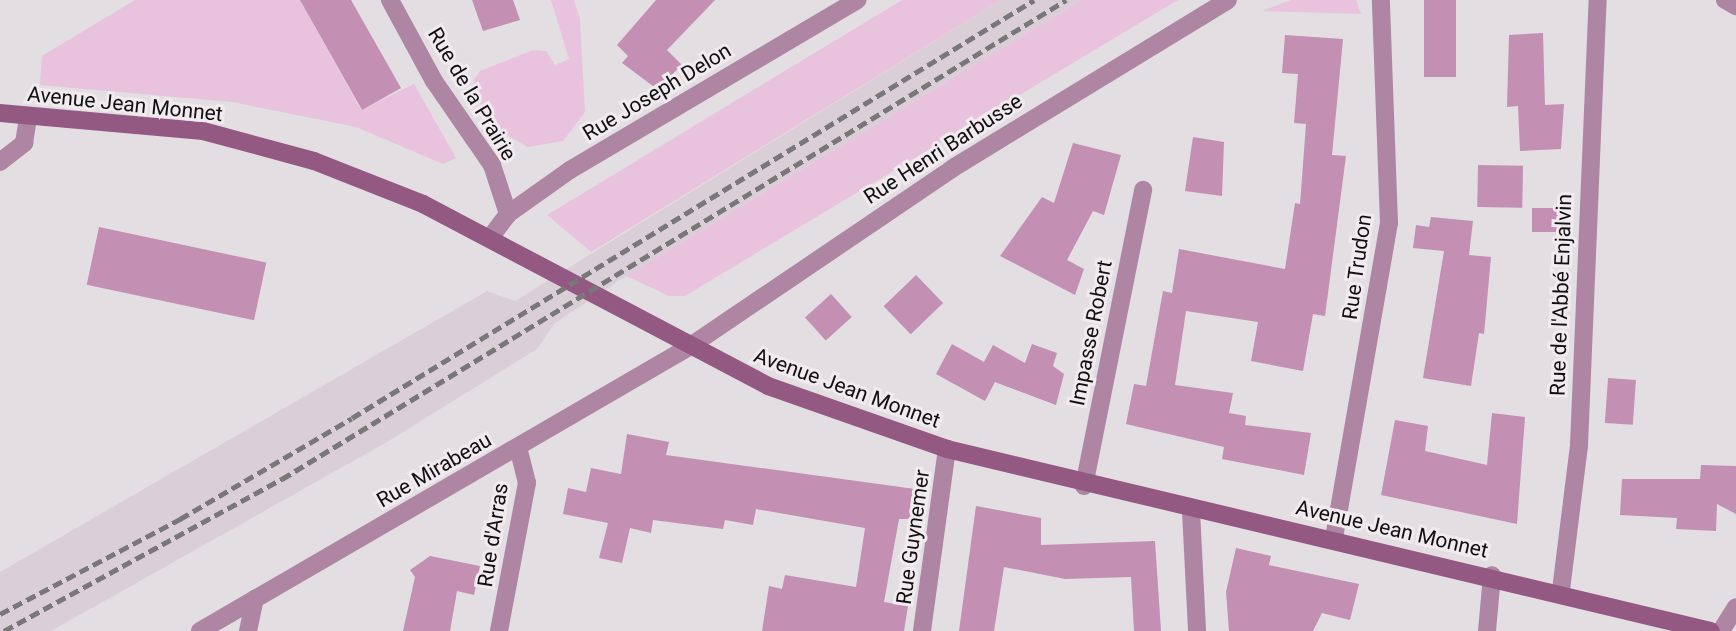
<!DOCTYPE html>
<html>
<head>
<meta charset="utf-8">
<style>
	body { margin:0 }
	#map { position:relative; width:1736px; height:631px; overflow:hidden; background:#e3dee1; font-family:Roboto,sans-serif }
	div>[style] { position:absolute }
	[style*='--x'] { left:calc(var(--x)*1px); top:calc(var(--y)*1px); width:calc(var(--w)*1px); rotate:calc(var(--a)*1deg) }
	.built>* { inset:0; background:#dbcfd7 }
	.green>* { inset:0; background:#e9c3dd }
	.building>* { inset:0; background:#c38fb3; transform-origin:0 0 }
	.street>* { height:18px; margin:-9px; padding:0 9px; transform-origin:9px; border-radius:9px; background:#ae85a2 }
	.secondary>* { height:18px; margin:-9px; padding:0 9px; transform-origin:9px; border-radius:9px; background:#935983 }
	.rail>* { height:5px; margin-top:-2.5px; transform-origin:0; background:repeating-linear-gradient(90deg,#7a7779 0 10px,transparent 0 15px) }
	span { translate:-50% -50%; white-space:nowrap; text-align:center; line-height:1.15; -webkit-text-stroke:6px #f1ebef; paint-order:stroke }
	.street-label { font-size:21px; color:#121112 }
</style>
</head>
<body>
<div id="map">
	<div class="built">
		<i style="clip-path:polygon(1001px 0,1081px 0,626px 276px,554px 324px,537px 349px,387px 442px,51px 631px,0 631px,0 572px,487px 291px,515px 301px)"></i>
	</div>
	<div class="green">
		<i style="clip-path:polygon(135px 0,300px 0,361px 110px,414px 84px,456px 158px,443px 164px,356px 127px,232px 102px,40px 85px,42px 56px)"></i>
		<i style="clip-path:polygon(551px 0,574px 0,580px 19px,585px 112px,563px 141px,528px 147px,502px 132px,472px 94px,474px 80px,480px 71px,533px 50px,546px 51px,555px 65px,569px 59px)"></i>
		<i style="clip-path:polygon(902px 0,1001px 0,591px 252px,547px 215px)"></i>
		<i style="clip-path:polygon(1081px 0,1178px 0,685px 296px,669px 296px,626px 276px)"></i>
		<i style="clip-path:polygon(1291px 0,1356px 0,1361px 14px,1262px 11px)"></i>
	</div>
	<div class="building">
		<i style="clip-path:polygon(300px 0,351px 0,401px 88px,362px 110px)"></i>
		<i style="clip-path:polygon(472px 0,513px 0,520px 20px,483px 31px)"></i>
		<i style="clip-path:polygon(656px 0,715px 0,667px 50px,682px 65px,657px 89px,622px 63px,628px 56px,617px 45px)"></i>
		<i style="left:1424px;top:0;width:32px;height:77px"></i>
		<i style="clip-path:polygon(1543px 33px,1545px 105px,1564px 104px,1561px 149px,1520px 151px,1518px 106px,1507px 107px,1509px 35px)"></i>
		<i style="clip-path:polygon(1285px 35px,1343px 39px,1332px 155px,1346px 156px,1325px 316px,1313px 314px,1303px 371px,1251px 361px,1258px 322px,1186px 311px,1175px 385px,1233px 393px,1229px 413px,1246px 416px,1245px 425px,1311px 433px,1304px 475px,1222px 459px,1224px 447px,1126px 424px,1134px 384px,1146px 386px,1163px 291px,1172px 293px,1179px 249px,1285px 269px,1295px 203px,1300px 204px,1306px 124px,1294px 123px,1298px 74px,1282px 73px)"></i>
		<i style="clip-path:polygon(1193px 137px,1224px 142px,1222px 196px,1185px 191px)"></i>
		<i style="clip-path:polygon(1073px 143px,1121px 155px,1104px 215px,1093px 211px,1067px 260px,1084px 269px,1075px 295px,1000px 256px,1042px 197px,1054px 203px)"></i>
		<i style="left:1478px;top:165px;width:45px;height:42px;rotate:1deg"></i>
		<i style="left:1532px;top:208px;width:26px;height:24px"></i>
		<i style="clip-path:polygon(1431px 217px,1473px 221px,1469px 255px,1491px 257px,1484px 334px,1479px 333px,1471px 386px,1423px 378px,1444px 251px,1413px 248px,1416px 225px,1429px 227px)"></i>
		<i style="left:99px;top:227px;width:171px;height:59px;rotate:12deg"></i>
		<i style="left:916px;top:275px;width:39px;height:45px;rotate:46deg"></i>
		<i style="left:831px;top:294px;width:31px;height:35px;rotate:48deg"></i>
		<i style="clip-path:polygon(952px 344px,984px 362px,993px 345px,1025px 363px,1032px 344px,1057px 353px,1053px 366px,1064px 374px,1056px 405px,995px 382px,985px 401px,936px 374px)"></i>
		<i style="left:1608px;top:378px;width:28px;height:45px;rotate:4deg"></i>
		<i style="clip-path:polygon(1492px 413px,1525px 417px,1517px 524px,1381px 495px,1395px 420px,1428px 426px,1425px 451px,1487px 465px)"></i>
		<i style="clip-path:polygon(627px 434px,669px 442px,666px 455px,915px 489px,910px 519px,899px 519px,884px 602px,908px 606px,904px 631px,762px 631px,769px 586px,782px 589px,785px 575px,856px 587px,865px 528px,756px 509px,753px 525px,725px 520px,723px 529px,653px 520px,651px 533px,630px 528px,622px 563px,599px 558px,608px 523px,563px 514px,568px 488px,586px 492px,591px 468px,621px 474px)"></i>
		<i style="clip-path:polygon(1701px 465px,1736px 466px,1736px 514px,1717px 504px,1716px 531px,1676px 529px,1677px 518px,1620px 515px,1622px 479px,1700px 479px)"></i>
		<i style="clip-path:polygon(976px 506px,1041px 518px,1041px 545px,1155px 541px,1161px 631px,1134px 631px,1131px 577px,1065px 579px,1004px 567px,994px 631px,959px 631px)"></i>
		<i style="clip-path:polygon(1236px 548px,1271px 556px,1269px 565px,1359px 584px,1350px 620px,1322px 613px,1313px 631px,1229px 631px,1226px 592px)"></i>
		<i style="clip-path:polygon(430px 556px,480px 566px,474px 595px,457px 591px,450px 631px,403px 631px,415px 577px,410px 570px)"></i>
	</div>
	<div class="street">
		<i style="--x:390;--y:0;--w:92;--a:61.5"></i>
		<i style="--x:434;--y:81;--w:102;--a:55.4"></i>
		<i style="--x:492;--y:165;--w:52;--a:71.9"></i>
		<i style="--x:1725;--y:0;--w:13;--a:29"></i>
		<i style="--x:0;--y:162;--w:31;--a:-38"></i>
		<i style="--x:24;--y:143;--w:26;--a:-81"></i>
		<i style="--x:490;--y:238;--w:30;--a:-53"></i>
		<i style="--x:508;--y:214;--w:76;--a:-35.4"></i>
		<i style="--x:570;--y:170;--w:334;--a:-30.6"></i>
		<i style="--x:1084;--y:486;--w:302;--a:-78.7"></i>
		<i style="--x:1191;--y:511;--w:120;--a:87.1"></i>
		<i style="--x:1334;--y:538;--w:320;--a:-80.1"></i>
		<i style="--x:1389;--y:223;--w:223;--a:-92.1"></i>
		<i style="--x:1561;--y:590;--w:146;--a:-82.9"></i>
		<i style="--x:1579;--y:445;--w:445;--a:-87.6"></i>
		<i style="--x:200;--y:631;--w:565;--a:-30.15"></i>
		<i style="--x:689;--y:347;--w:319;--a:-34.1"></i>
		<i style="--x:953;--y:168;--w:322;--a:-31.4"></i>
		<i style="--x:248;--y:631;--w:33;--a:-78"></i>
		<i style="--x:499;--y:631;--w:151;--a:-79.3"></i>
		<i style="--x:527;--y:483;--w:37;--a:-104"></i>
		<i style="--x:922;--y:631;--w:184;--a:-82.2"></i>
		<i style="--x:1487;--y:631;--w:56;--a:-84.9"></i>
		<i style="--x:1721;--y:631;--w:28;--a:-58"></i>
	</div>
	<div class="secondary">
		<i style="--x:0;--y:113;--w:204;--a:5.1"></i>
		<i style="--x:203;--y:131;--w:115;--a:15.1"></i>
		<i style="--x:314;--y:161;--w:117;--a:21.5"></i>
		<i style="--x:423;--y:204;--w:390;--a:27.8"></i>
		<i style="--x:768;--y:386;--w:190;--a:19.4"></i>
		<i style="--x:947;--y:449;--w:785;--a:13.4"></i>
	</div>
	<div class="rail">
		<i style="--x:0;--y:614;--w:204;--a:-27.8"></i>
		<i style="--x:180;--y:519;--w:199;--a:-30.4"></i>
		<i style="--x:352;--y:418;--w:800;--a:-31.5"></i>
		<i style="--x:4;--y:631;--w:317;--a:-28.7"></i>
		<i style="--x:282;--y:479;--w:919;--a:-31.42"></i>
	</div>
	<div class="street-label">
		<span style="left:657px;top:92px;rotate:-31deg">Rue Joseph Delon</span>
		<span style="left:472px;top:94px;rotate:59deg">Rue de la Prairie</span>
		<span style="left:125px;top:104px;rotate:6deg">Avenue Jean Monnet</span>
		<span style="left:943px;top:149px;rotate:-33deg">Rue Henri Barbusse</span>
		<span style="left:1357px;top:267px;rotate:-82deg">Rue Trudon</span>
		<span style="left:1561px;top:295px;rotate:-88deg">Rue de l'Abbé Enjalvin</span>
		<span style="left:1091px;top:333px;rotate:-79deg">Impasse Robert</span>
		<span style="left:847px;top:388px;rotate:20deg">Avenue Jean Monnet</span>
		<span style="left:434px;top:470px;rotate:-30deg">Rue Mirabeau</span>
		<span style="left:1392px;top:529px;rotate:13deg">Avenue Jean Monnet</span>
		<span style="left:493px;top:535px;rotate:-81deg">Rue d'Arras</span>
		<span style="left:913px;top:537px;rotate:-82deg">Rue Guynemer</span>
	</div>
</div>
</body>
</html>
